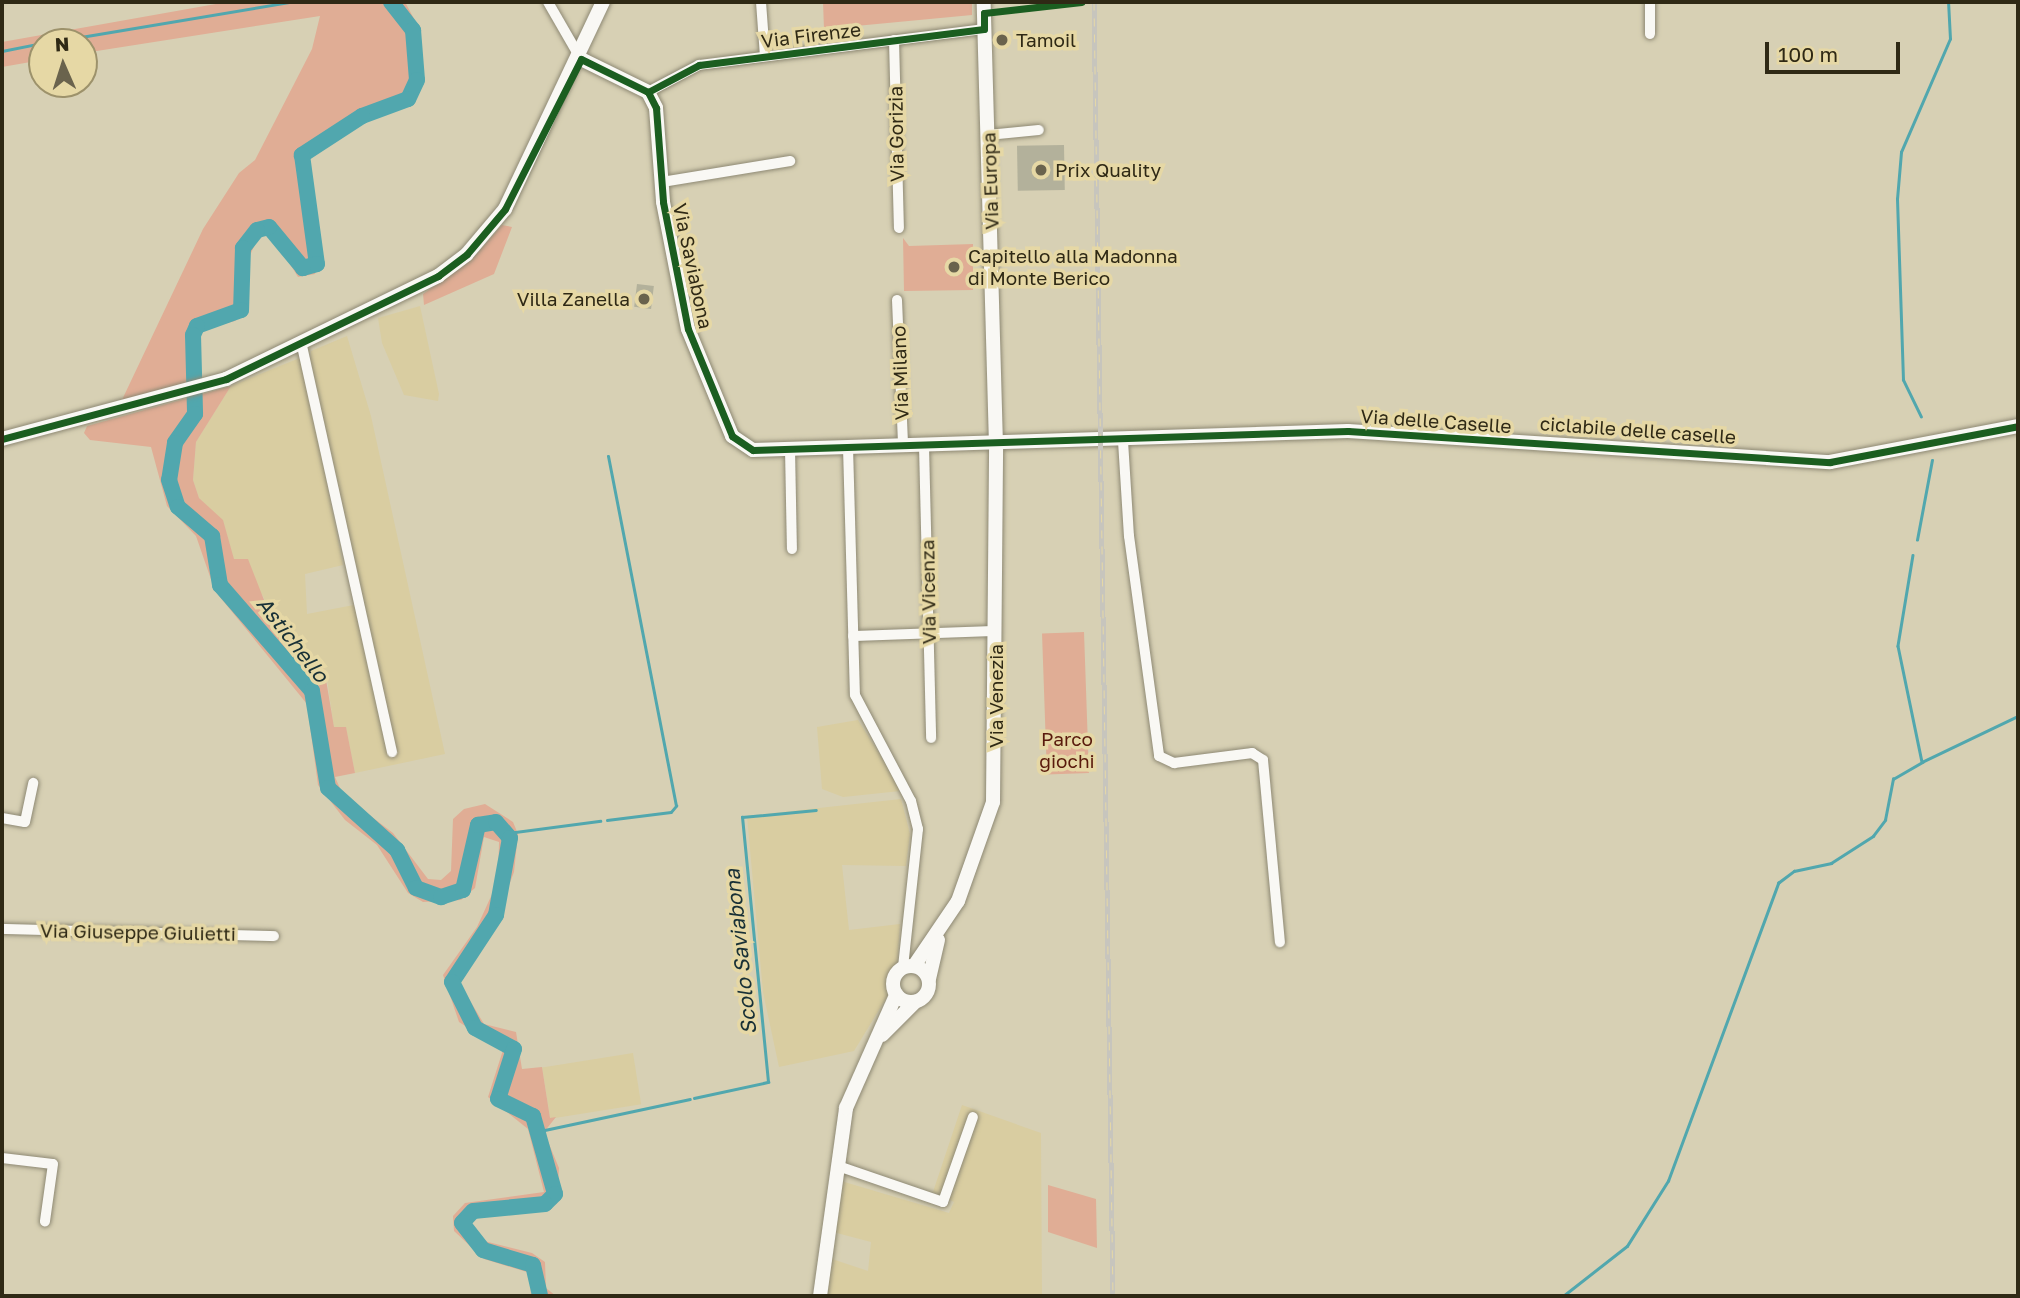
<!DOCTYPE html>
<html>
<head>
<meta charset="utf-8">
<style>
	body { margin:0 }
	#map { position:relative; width:2020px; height:1298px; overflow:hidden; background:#d7d0b4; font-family:"Golos Text",sans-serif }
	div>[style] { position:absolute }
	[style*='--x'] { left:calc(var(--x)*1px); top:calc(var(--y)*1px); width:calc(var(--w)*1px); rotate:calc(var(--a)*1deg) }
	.built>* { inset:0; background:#d9cda1; transform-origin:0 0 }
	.green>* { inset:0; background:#e0ad95; transform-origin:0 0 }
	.stream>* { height:2.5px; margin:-1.25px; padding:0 1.25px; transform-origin:1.25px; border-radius:1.25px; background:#51a7ae }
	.river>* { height:16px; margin:-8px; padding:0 8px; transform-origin:8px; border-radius:8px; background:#51a7ae }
	.building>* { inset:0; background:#b3b19b; transform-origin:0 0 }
	.roads { filter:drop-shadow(0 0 2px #8e8974) drop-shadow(0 0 2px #8e8974) }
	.street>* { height:10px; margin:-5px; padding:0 5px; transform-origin:5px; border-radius:5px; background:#f9f8f4 }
	.secondary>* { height:14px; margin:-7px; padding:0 7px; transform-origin:7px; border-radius:7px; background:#f9f8f4 }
	.secondary>.ring { margin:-7px; padding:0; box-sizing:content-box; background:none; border:14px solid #f9f8f4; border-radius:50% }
	.rail>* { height:5px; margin-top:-2.5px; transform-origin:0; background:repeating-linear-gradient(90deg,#e6d8a5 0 8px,#c7c5bd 0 16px); box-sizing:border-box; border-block:2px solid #c7c5bd }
	.cycleway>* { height:7px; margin:-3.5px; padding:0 3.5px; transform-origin:3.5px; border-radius:3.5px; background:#1b5e20 }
	.dots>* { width:19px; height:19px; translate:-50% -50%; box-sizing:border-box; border:4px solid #e6d8a5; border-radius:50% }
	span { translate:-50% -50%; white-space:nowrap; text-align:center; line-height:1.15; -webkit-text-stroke:7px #e6d8a5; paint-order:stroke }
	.street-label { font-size:19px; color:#2f2915 }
	.poi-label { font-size:19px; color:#2f2915 }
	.left { translate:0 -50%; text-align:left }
	.right { translate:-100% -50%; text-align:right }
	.park-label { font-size:19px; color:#591a0c }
	.water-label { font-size:21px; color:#183036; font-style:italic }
	.frame { position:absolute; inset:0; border:4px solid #2f2915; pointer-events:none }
	.north { position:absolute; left:28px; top:28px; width:70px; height:70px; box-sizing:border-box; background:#e6d8a5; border:2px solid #9d926b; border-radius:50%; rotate:357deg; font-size:19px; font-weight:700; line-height:28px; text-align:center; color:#2f2915 }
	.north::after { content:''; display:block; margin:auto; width:24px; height:32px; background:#6a634d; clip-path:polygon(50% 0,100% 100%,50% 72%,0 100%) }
	.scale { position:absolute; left:1765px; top:42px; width:135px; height:32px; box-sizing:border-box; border:4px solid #2f2915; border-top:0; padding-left:9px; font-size:21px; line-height:24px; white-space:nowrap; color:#2f2915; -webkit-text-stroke:5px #e6d8a5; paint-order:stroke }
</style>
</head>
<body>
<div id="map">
	<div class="built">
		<i style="clip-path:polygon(420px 306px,439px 394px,438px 401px,404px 395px,382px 343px,378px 318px)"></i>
		<i style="clip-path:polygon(347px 336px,371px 416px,445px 754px,355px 773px,346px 728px,334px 728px,327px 679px,273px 623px,263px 596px,234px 560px,223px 521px,199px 498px,193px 480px,196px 442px,231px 386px,302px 357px,343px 565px,305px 574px,307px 614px,364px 603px,310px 360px,311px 351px)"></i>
		<i style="clip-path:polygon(858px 720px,901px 788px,900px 791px,843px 797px,822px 789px,817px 727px)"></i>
		<i style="clip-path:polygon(901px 799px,910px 834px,906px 866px,842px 865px,849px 930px,900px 924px,896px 982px,854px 1051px,779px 1067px,763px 992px,747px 816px)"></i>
		<i style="left:633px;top:1053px;width:52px;height:92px;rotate:81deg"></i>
		<i style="clip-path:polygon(962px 1105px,1041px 1133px,1042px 1296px,824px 1296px,829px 1258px,868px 1271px,871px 1242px,833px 1232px,841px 1181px,949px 1213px,954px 1202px,933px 1192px)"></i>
	</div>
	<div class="green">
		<i style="clip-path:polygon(227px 2px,405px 2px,419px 28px,422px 75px,409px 103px,330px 135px,308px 152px,323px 253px,315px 274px,298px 277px,272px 235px,261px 231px,243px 271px,248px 309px,235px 321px,205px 329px,198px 339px,201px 381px,121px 402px,203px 229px,239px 173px,255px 160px,312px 49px,320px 16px,84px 53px,84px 42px,42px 42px,42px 60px,2px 67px,2px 42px)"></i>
		<i style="clip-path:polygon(823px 2px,972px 2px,972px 15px,824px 29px)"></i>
		<i style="clip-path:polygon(502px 225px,512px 227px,494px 274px,424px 305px,423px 294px,472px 259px)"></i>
		<i style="clip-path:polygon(903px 238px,909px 246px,973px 244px,973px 290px,904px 291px)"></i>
		<i style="clip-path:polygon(231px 386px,196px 442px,193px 480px,199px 498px,223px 520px,234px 559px,248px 559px,273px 623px,311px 663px,323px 662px,334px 727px,346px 727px,355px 773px,335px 777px,343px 795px,393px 833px,428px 879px,441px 880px,451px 871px,453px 819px,464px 809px,485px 804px,513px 822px,518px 834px,514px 872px,488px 941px,463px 963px,457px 979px,484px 1024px,516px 1032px,522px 1069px,542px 1067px,550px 1118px,556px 1117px,544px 1132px,559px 1168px,557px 1204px,476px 1211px,466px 1226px,480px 1240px,532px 1253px,545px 1262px,546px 1288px,556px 1296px,531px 1296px,530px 1273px,484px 1259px,454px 1231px,453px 1216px,465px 1203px,544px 1192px,528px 1129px,488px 1097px,503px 1050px,459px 1022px,443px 975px,477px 927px,498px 881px,499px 842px,484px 837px,475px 888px,461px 900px,423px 902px,408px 893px,377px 845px,345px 820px,318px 785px,307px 704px,215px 591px,196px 536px,167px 506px,151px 447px,90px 440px,84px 433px,87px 426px)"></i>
		<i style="left:1084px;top:632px;width:141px;height:42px;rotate:88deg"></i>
		<i style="clip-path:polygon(1048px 1185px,1096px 1199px,1097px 1248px,1048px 1232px)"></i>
	</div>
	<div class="stream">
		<i style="--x:51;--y:42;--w:241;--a:-9.5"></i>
		<i style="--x:2;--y:51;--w:41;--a:-11.3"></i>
		<i style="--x:1921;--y:417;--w:41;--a:-115.9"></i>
		<i style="--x:1903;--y:380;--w:181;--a:-91.9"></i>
		<i style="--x:1897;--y:199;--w:47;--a:-85.1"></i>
		<i style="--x:1901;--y:152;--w:123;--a:-66.6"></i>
		<i style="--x:1950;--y:39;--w:37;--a:-93"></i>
		<i style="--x:1917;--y:540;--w:81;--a:-79.4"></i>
		<i style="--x:1913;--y:555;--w:92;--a:99.4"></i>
		<i style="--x:1898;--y:646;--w:118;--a:78.3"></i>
		<i style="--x:1922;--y:762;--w:106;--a:-25.6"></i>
		<i style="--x:607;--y:820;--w:64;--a:-7.1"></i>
		<i style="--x:671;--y:812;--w:8;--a:-50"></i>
		<i style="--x:676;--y:806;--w:356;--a:-101"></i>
		<i style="--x:507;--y:833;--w:94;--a:-7.4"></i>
		<i style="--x:694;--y:1098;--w:76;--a:-12.2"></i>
		<i style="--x:768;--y:1082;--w:266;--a:-95.6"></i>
		<i style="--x:742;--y:817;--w:74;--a:-5.4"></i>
		<i style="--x:540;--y:1131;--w:153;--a:-12"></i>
		<i style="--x:1563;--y:1296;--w:81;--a:-38"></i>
		<i style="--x:1627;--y:1246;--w:77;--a:-57.8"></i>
		<i style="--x:1668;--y:1181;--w:318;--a:-69.7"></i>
		<i style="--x:1778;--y:883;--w:20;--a:-37"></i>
		<i style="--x:1794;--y:871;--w:38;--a:-12"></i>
		<i style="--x:1831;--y:863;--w:50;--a:-32.7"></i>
		<i style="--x:1873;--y:836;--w:20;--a:-53"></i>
		<i style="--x:1885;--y:820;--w:42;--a:-79"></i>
		<i style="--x:1893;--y:779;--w:34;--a:-30"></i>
	</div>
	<div class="river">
		<i style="--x:391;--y:2;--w:36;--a:52"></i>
		<i style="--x:413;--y:30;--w:50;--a:85.4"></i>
		<i style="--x:417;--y:80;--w:21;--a:115"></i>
		<i style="--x:408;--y:99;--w:49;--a:159.7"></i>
		<i style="--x:362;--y:116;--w:72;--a:147"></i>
		<i style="--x:302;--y:155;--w:110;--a:82.2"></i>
		<i style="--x:317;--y:264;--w:15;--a:164"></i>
		<i style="--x:303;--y:268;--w:53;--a:-129.7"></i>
		<i style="--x:269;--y:227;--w:12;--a:166"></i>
		<i style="--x:257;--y:230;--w:23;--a:128"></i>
		<i style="--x:243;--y:248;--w:62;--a:91.8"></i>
		<i style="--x:241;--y:310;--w:47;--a:160"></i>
		<i style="--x:197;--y:326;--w:10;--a:114"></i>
		<i style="--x:193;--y:335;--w:79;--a:88.5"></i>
		<i style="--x:195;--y:414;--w:35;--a:125"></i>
		<i style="--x:175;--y:443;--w:37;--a:99"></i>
		<i style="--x:169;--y:480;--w:28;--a:72"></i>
		<i style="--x:178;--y:507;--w:45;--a:40.5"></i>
		<i style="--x:212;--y:536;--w:50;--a:80.7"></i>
		<i style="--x:220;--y:585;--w:140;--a:49"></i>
		<i style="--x:312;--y:691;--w:98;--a:80.6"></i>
		<i style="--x:328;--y:788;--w:93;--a:41.9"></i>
		<i style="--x:397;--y:850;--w:42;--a:63.4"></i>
		<i style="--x:416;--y:888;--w:27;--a:20"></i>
		<i style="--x:441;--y:897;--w:23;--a:-18"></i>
		<i style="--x:463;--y:890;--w:67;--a:-77"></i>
		<i style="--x:478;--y:825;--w:18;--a:-9"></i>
		<i style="--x:496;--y:822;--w:21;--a:49"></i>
		<i style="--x:510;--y:838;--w:78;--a:100.3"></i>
		<i style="--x:496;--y:915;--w:80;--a:123.3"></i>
		<i style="--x:452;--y:982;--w:51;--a:63.4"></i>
		<i style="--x:475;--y:1028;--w:44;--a:28.3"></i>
		<i style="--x:514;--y:1049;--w:52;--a:107.7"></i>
		<i style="--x:498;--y:1099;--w:39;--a:26"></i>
		<i style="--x:533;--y:1116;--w:81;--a:74.2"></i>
		<i style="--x:555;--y:1194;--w:14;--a:135"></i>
		<i style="--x:545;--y:1204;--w:72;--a:174.4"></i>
		<i style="--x:473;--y:1211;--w:16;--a:133"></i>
		<i style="--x:462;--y:1223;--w:34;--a:52"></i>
		<i style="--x:483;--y:1250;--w:52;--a:16.7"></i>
		<i style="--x:533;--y:1265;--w:32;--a:77"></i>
	</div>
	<div class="building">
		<i style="left:1064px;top:145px;width:45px;height:47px;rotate:89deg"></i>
		<i style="left:637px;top:284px;width:17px;height:23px;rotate:7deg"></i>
	</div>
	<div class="roads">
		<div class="street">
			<i style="--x:548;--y:2;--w:62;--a:60.1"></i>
			<i style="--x:761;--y:2;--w:54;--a:85.8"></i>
			<i style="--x:1650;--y:34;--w:32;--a:-90"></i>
			<i style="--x:894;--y:40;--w:188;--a:88.5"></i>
			<i style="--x:648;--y:92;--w:58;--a:-27.9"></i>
			<i style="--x:699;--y:65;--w:287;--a:-7.2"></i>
			<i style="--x:988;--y:135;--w:51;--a:-5.6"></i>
			<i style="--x:662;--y:182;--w:130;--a:-9.3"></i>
			<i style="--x:897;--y:300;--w:146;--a:87.6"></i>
			<i style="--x:302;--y:346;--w:416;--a:77.5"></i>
			<i style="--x:1123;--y:441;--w:95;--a:86.4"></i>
			<i style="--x:1129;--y:536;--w:222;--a:82.2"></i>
			<i style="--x:1159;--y:756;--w:17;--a:25"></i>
			<i style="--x:1174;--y:763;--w:79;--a:-7.3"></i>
			<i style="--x:1252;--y:753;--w:13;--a:32"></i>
			<i style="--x:1263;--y:760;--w:183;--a:84.7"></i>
			<i style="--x:924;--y:446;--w:292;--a:88.6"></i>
			<i style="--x:848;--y:447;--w:248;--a:88.4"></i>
			<i style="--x:855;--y:695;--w:120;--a:62.2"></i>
			<i style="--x:911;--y:801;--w:29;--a:76"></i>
			<i style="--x:918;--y:829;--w:140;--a:96.2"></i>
			<i style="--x:790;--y:449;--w:100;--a:88.9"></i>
			<i style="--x:853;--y:636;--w:142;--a:-2"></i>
			<i style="--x:2;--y:818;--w:23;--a:10"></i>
			<i style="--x:25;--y:822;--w:40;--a:-78"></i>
			<i style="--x:2;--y:929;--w:272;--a:1.5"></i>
			<i style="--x:2;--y:1158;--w:51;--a:6.7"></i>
			<i style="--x:53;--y:1164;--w:58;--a:98"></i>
			<i style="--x:838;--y:1166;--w:111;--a:18.9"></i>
			<i style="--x:943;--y:1202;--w:90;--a:-70.6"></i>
		</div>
		<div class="secondary">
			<i style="--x:581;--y:59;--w:75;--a:26.2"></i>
			<i style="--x:648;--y:92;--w:18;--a:63"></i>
			<i style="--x:656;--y:108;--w:94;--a:85.7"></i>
			<i style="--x:663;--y:202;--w:129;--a:78.9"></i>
			<i style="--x:688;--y:329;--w:116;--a:67.6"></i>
			<i style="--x:732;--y:436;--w:25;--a:34"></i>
			<i style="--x:753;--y:450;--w:595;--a:-1.83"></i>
			<i style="--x:1348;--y:431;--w:483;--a:3.7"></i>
			<i style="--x:1830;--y:462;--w:191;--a:-10.8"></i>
			<i style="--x:2;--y:439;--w:232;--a:-15"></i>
			<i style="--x:226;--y:379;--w:236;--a:-25.9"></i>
			<i style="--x:438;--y:276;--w:36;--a:-37"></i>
			<i style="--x:467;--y:254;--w:59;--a:-49.8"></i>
			<i style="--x:505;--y:209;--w:229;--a:-64.7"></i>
			<i class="ring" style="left:893px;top:966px;width:22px;height:22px"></i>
			<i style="--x:914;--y:966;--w:78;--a:-55.9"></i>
			<i style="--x:958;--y:901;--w:105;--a:-70.5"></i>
			<i style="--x:993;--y:802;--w:357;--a:-89.5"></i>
			<i style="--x:996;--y:445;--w:443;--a:-91.6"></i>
			<i style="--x:929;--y:979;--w:40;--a:-77"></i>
			<i style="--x:882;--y:1035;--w:47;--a:-45"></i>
			<i style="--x:820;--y:1296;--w:190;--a:-82.1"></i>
			<i style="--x:846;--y:1108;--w:124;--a:-66.1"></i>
		</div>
	</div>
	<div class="rail">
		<i style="--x:1094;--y:2;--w:1294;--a:89.16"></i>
	</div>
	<div class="cycleway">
		<i style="--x:648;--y:92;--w:58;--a:-27.9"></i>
		<i style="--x:699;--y:65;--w:287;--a:-7.2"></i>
		<i style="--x:984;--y:29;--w:16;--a:-90"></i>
		<i style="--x:984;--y:13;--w:98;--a:-6.5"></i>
		<i style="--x:2;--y:439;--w:232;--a:-15"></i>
		<i style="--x:226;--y:379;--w:236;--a:-25.9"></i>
		<i style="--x:438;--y:276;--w:36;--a:-37"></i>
		<i style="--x:467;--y:254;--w:59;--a:-49.8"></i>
		<i style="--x:505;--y:209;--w:168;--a:-63.1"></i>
		<i style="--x:581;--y:59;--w:75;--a:26.2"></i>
		<i style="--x:648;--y:92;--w:18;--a:63"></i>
		<i style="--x:656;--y:108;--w:94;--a:85.7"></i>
		<i style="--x:663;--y:202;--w:129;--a:78.9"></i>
		<i style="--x:688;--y:329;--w:116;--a:67.6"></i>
		<i style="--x:732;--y:436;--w:25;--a:34"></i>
		<i style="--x:753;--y:450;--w:595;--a:-1.83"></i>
		<i style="--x:1348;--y:431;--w:483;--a:3.7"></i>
		<i style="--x:1830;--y:462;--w:191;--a:-10.8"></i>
	</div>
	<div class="dots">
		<i style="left:1002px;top:40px;background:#6a634d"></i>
		<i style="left:1041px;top:170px;background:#6a634d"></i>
		<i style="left:954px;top:267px;background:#6a634d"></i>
		<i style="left:644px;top:299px;background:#6a634d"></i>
	</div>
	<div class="street-label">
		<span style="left:811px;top:35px;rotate:-7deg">Via Firenze</span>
		<span style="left:896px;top:134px;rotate:-91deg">Via Gorizia</span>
		<span style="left:990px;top:181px;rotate:-92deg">Via Europa</span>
		<span style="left:693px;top:266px;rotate:78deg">Via Saviabona</span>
		<span style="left:900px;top:373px;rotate:-92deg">Via Milano</span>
		<span style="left:1436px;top:421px;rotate:4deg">Via delle Caselle</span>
		<span style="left:1638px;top:430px;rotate:4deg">ciclabile delle caselle</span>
		<span style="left:928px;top:592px;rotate:-91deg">Via Vicenza</span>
		<span style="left:996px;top:696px;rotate:-90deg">Via Venezia</span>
		<span style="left:138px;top:932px;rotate:1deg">Via Giuseppe Giulietti</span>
	</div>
	<div class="poi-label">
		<span class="left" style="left:1016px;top:40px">Tamoil</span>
		<span class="left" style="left:1055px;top:170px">Prix Quality</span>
		<span class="left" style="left:968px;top:267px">Capitello alla Madonna<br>di Monte Berico</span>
		<span class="right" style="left:630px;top:299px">Villa Zanella</span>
	</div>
	<div class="park-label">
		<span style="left:1067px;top:750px">Parco<br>giochi</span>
	</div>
	<div class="water-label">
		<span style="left:293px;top:639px;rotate:52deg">Astichello</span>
		<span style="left:740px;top:952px;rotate:-96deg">Scolo Saviabona</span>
	</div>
	<div class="frame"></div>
	<div class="north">N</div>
	<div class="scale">100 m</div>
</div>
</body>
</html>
